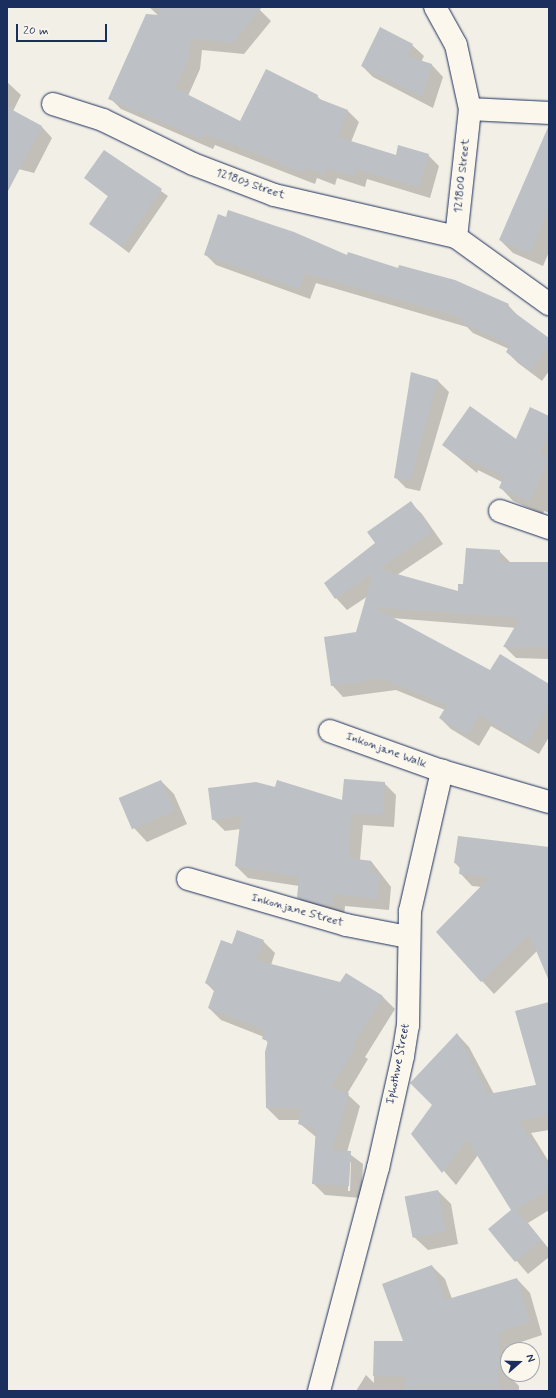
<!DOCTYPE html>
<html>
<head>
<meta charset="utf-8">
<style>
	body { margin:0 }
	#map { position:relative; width:556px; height:1398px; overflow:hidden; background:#f2efe6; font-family:Mynerve,sans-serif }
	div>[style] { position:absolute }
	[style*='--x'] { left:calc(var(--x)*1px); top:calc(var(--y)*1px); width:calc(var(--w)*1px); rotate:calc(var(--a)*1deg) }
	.shadow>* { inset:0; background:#0003 }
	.building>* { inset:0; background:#bdc0c4; transform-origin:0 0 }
	.roads { filter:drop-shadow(0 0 1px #1b2f5e) drop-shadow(0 0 1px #1b2f5e) }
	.minor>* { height:22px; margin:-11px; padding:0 11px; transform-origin:11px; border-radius:11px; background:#fbf7ec }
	span { translate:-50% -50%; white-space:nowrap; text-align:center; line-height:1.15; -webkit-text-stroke:3.5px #fbf7ec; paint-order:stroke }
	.street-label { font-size:12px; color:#1b2f5e }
	.frame { position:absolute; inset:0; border:8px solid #1b2f5e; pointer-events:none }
	.north { position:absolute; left:500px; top:1342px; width:40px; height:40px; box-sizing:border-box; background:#fbf7ec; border:1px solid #a1a7b3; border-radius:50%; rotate:70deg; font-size:11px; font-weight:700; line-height:16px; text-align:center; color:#1b2f5e }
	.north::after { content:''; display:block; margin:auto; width:14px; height:18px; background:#1b2f5e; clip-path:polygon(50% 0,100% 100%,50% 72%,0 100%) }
	.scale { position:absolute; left:16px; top:24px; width:91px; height:18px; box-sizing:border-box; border:2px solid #1b2f5e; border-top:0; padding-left:5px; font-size:12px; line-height:14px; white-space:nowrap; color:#1b2f5e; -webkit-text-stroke:3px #fbf7ec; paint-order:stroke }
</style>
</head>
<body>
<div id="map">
	<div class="shadow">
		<i style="clip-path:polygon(149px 7px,220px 7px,260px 10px,271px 21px,244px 54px,202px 50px,200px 69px,188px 96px,241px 122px,317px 96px,323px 102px,348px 111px,359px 122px,351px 142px,396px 156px,428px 155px,439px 166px,430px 198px,367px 179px,365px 187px,337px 178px,335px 185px,317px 178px,315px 184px,215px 145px,213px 149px,121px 109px,110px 98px,159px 16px)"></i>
		<i style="clip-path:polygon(412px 45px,424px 56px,421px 62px,432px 65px,443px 77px,433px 108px,373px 77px,362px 66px)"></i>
		<i style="clip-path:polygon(7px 82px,21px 95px,13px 111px,42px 127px,52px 138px,34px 173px,7px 166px)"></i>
		<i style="clip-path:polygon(104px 151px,168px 196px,129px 253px,91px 224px,109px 197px,85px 178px)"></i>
		<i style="clip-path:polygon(549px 154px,549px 252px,543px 266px,513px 253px,500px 240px)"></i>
		<i style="clip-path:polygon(205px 254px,347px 256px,508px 305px,519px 317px,549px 339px,549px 371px,542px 381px,518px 363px,507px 352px,509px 349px,473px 333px,467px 327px,316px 283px,310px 299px,216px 265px)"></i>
		<i style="clip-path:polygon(412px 374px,438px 381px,449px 392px,420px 491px,406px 488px,395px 477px)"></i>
		<i style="clip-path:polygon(549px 417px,549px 513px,544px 511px,543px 514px,513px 501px,500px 487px,502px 482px,478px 470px,477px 473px,443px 445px,517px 440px)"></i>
		<i style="clip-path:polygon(411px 503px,422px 514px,443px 544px,397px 575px,459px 592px,499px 551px,511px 563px,549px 563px,549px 659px,516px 658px,505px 647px,516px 628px,392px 618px,491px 672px,549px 685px,549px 737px,539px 754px,491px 726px,479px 746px,451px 729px,440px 718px,445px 710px,396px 690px,343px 697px,332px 685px,357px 633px,368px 596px,347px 610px,336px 598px,376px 544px)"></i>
		<i style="clip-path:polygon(161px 781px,174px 794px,187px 824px,147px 842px,134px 828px)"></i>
		<i style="clip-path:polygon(384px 783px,396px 795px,394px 827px,363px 825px,360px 860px,371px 861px,391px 887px,389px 910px,345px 906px,344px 916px,310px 909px,298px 897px,299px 886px,248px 878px,236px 866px,241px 829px,225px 831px,213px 819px,275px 788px,343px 801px)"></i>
		<i style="clip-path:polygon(549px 849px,549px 966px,537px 951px,494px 994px,437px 932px,482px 887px,472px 886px,460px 873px,460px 868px,455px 863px)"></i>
		<i style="clip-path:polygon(evenodd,263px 941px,275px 953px,271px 965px,341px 983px,347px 975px,383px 997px,395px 1009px,365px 1057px,368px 1059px,347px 1094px,360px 1106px,347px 1152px,363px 1164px,361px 1198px,325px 1195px,313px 1183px,316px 1137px,299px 1123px,300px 1120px,279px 1120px,267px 1108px,268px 1043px,264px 1037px,221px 1020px,209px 1008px,215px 992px,206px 983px,232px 945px,263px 941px,349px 1162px,351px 1162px,350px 1191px,348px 1191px,349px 1162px)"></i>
		<i style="clip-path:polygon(549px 1003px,549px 1130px,531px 1133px,549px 1162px,549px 1210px,528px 1223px,549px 1249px,549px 1257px,528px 1274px,489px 1229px,512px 1210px,478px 1155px,456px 1185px,412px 1134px,433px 1105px,411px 1083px,457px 1034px,469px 1047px,494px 1094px,537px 1085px)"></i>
		<i style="clip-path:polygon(438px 1191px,451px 1204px,458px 1244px,428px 1250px,414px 1237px)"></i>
		<i style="clip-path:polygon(432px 1266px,445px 1279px,452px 1299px,517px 1279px,530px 1293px,542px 1335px,512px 1345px,512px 1350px,508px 1350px,508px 1374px,511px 1374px,511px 1378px,519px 1386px,519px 1391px,356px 1391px,366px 1375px,374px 1383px,374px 1342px,405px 1342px)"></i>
	</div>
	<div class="building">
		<i style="clip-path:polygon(160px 7px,262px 7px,233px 43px,191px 39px,189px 58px,175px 88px,240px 121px,266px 69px,318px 95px,317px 98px,348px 110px,338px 137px,396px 155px,398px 145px,429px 154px,419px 187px,356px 169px,354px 176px,326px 168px,324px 175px,306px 168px,304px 173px,280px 164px,280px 162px,204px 134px,202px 139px,108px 99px,146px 14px,159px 15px)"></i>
		<i style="clip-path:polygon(380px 27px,413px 44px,407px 56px,432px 64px,422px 97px,361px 66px)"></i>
		<i style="clip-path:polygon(7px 107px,42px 126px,7px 193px)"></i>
		<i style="clip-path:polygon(549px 125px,549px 209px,530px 254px,499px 240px)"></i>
		<i style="clip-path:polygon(104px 150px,162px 189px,122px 247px,89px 224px,108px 196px,84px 178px)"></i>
		<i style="clip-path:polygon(228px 210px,294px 232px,347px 255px,348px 252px,398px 268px,399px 265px,455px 280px,509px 304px,507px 307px,549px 338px,549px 345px,530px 371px,506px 352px,510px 345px,461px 322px,463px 318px,305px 273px,299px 289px,204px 255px,218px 214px,226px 217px)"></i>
		<i style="clip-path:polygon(411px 372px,438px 380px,410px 481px,394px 478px)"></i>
		<i style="clip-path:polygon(470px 406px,516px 439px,530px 407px,549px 416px,549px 433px,540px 454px,549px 458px,530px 502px,499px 488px,504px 476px,465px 458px,463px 460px,442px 445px)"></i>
		<i style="clip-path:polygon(411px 501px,432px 532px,379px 569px,458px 591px,458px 584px,463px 584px,466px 548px,500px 550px,499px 562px,549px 562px,549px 648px,503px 647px,520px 618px,373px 607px,490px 670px,500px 654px,549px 684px,549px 706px,527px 744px,479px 715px,467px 735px,439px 718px,447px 705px,383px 679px,331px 686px,324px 637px,356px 632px,373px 573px,335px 599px,324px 583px,375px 543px,367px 532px)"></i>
		<i style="clip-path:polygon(344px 779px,385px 782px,383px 815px,351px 813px,349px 858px,371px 861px,370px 873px,380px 874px,377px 899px,334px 894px,333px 905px,318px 904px,297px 898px,299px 877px,235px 866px,241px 816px,212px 820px,208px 788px,256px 782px,275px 787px,277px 780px,342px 800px)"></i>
		<i style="left:161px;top:780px;width:34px;height:46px;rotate:67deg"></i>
		<i style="clip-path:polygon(458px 836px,549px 847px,549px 981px,529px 934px,481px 982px,436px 932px,490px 877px,459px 874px,460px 864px,454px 863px)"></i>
		<i style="clip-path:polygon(237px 930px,264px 940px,256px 960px,340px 982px,346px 973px,383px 996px,353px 1045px,356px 1046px,331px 1088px,349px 1093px,332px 1150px,351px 1151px,349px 1186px,312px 1184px,316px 1129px,298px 1124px,302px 1108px,266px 1108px,265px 1052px,268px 1041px,262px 1039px,264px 1030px,208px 1008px,215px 988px,205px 983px,221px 940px,232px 944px)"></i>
		<i style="clip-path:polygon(549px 1002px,549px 1115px,519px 1121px,549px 1168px,549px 1189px,516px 1210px,541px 1240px,515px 1262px,488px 1229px,511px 1210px,467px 1139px,442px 1173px,411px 1134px,432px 1105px,410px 1083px,457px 1033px,488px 1094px,536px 1085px,515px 1011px)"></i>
		<i style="left:438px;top:1190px;width:42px;height:34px;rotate:79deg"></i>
		<i style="clip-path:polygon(432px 1265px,445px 1300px,517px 1278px,530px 1322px,499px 1332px,498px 1391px,404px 1391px,405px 1377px,373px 1376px,374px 1341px,403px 1341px,382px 1284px)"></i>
	</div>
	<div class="roads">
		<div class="minor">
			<i style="--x:435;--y:7;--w:43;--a:61.1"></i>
			<i style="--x:456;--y:45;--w:66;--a:77.7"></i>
			<i style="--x:470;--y:109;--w:129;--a:96.2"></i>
			<i style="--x:456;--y:237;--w:115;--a:35.8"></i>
			<i style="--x:53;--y:104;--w:52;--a:17.7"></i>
			<i style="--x:103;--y:120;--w:100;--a:26.1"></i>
			<i style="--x:193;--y:164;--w:87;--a:20.9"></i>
			<i style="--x:274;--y:195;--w:187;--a:13"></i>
			<i style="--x:470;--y:109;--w:79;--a:2.9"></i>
			<i style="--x:500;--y:511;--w:52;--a:19.1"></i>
			<i style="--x:330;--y:731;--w:119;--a:19.7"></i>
			<i style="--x:188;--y:879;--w:165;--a:16.2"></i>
			<i style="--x:346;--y:925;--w:63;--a:11"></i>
			<i style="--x:319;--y:1391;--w:231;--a:-75.2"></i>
			<i style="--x:378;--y:1168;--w:115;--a:-77.4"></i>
			<i style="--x:403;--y:1056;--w:30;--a:-81"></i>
			<i style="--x:408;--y:1026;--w:115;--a:-89"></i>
			<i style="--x:410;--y:911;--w:144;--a:-77.1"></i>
			<i style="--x:442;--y:771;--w:111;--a:16.2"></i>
		</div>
	</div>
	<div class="street-label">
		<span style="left:463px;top:176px;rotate:-84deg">121800 Street</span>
		<span style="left:250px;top:185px;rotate:19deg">121803 Street</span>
		<span style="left:386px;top:751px;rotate:20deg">Inkonjane Walk</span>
		<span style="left:297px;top:911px;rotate:16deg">Inkonjane Street</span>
		<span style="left:399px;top:1064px;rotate:-79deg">Iphothwe Street</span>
	</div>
	<div class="frame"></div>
	<div class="north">N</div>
	<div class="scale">20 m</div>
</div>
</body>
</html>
